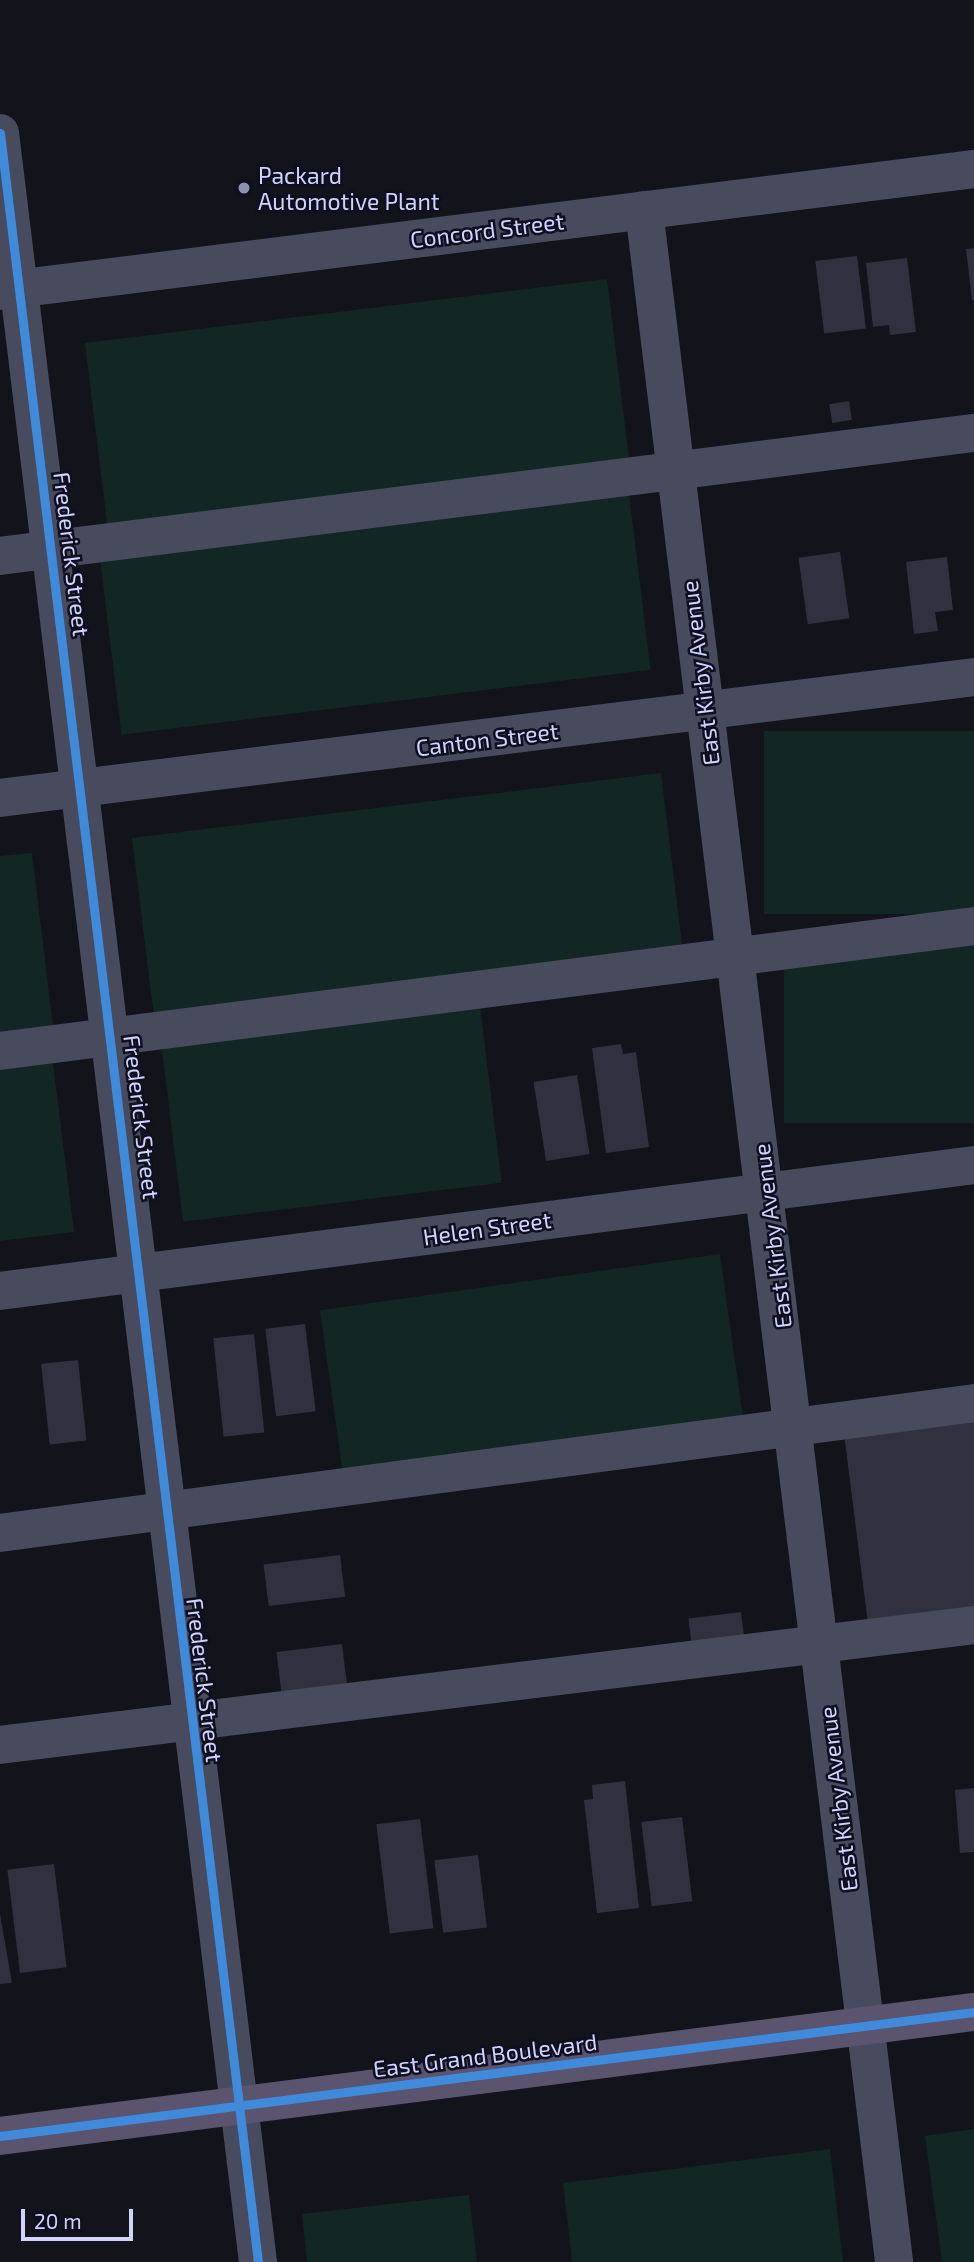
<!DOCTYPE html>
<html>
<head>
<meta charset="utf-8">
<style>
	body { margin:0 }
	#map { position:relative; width:974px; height:2262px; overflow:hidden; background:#13131c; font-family:"Exo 2",sans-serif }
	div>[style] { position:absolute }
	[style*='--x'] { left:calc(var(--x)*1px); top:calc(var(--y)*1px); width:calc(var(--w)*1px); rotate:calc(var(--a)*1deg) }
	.green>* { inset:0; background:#122624; transform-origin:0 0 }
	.building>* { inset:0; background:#31303e; transform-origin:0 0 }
	.minor>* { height:38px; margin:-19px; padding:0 19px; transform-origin:19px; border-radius:19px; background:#484b5d }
	.major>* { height:38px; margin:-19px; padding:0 19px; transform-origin:19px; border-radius:19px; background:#5a546e }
	.cycleway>* { height:9px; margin:-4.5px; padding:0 4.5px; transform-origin:4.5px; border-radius:4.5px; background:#408adc }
	.dots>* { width:19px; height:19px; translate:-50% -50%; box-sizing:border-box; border:4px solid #0f0f20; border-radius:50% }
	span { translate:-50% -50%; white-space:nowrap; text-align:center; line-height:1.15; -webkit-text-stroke:5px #0f0f20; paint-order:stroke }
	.poi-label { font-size:23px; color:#d1d3fc }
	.left { translate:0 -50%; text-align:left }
	.street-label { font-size:23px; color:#d1d3fc }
	.scale { position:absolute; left:21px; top:2209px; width:112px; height:32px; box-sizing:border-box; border:4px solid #d1d3fc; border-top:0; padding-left:9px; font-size:21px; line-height:24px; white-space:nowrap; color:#d1d3fc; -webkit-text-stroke:5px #0f0f20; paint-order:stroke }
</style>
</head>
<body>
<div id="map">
	<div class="green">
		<i style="left:607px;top:279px;width:185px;height:526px;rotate:83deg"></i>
		<i style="left:629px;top:494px;width:177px;height:533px;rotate:83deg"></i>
		<i style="left:974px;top:731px;width:183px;height:210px;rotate:90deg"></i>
		<i style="left:661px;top:773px;width:181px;height:533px;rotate:83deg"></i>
		<i style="clip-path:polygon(32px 853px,53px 1026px,0 1033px,0 856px)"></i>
		<i style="left:974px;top:941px;width:182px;height:190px;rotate:90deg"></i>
		<i style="left:480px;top:1006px;width:178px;height:321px;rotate:83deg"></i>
		<i style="clip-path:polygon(53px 1063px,74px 1232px,0 1241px,0 1070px)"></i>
		<i style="left:720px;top:1254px;width:168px;height:404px;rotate:82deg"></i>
		<i style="clip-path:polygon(974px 2129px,974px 2262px,942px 2262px,925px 2136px)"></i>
		<i style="clip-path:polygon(830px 2149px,843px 2262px,572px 2262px,563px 2183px)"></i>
		<i style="clip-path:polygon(469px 2195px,477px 2262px,307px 2262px,302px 2214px)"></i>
	</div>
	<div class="building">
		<i style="clip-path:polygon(974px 248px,974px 300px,972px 300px,966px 249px)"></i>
		<i style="left:857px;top:256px;width:73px;height:42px;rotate:83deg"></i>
		<i style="clip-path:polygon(907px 258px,916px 332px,890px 335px,889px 325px,873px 327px,866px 263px)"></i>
		<i style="left:849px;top:401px;width:19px;height:20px;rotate:81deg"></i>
		<i style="left:840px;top:552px;width:67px;height:42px;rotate:82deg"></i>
		<i style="clip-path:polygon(947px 557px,953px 610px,935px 612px,938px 631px,914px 634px,906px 562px)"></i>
		<i style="clip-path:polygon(621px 1044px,623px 1054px,636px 1052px,649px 1147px,606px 1153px,592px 1048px)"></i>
		<i style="left:577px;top:1075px;width:80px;height:44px;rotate:81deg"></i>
		<i style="left:305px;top:1324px;width:88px;height:40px;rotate:83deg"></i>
		<i style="left:254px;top:1334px;width:99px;height:41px;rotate:84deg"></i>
		<i style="left:78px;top:1360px;width:81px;height:37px;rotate:84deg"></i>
		<i style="clip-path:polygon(974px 1417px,974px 1619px,869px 1632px,844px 1433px)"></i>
		<i style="left:340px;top:1555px;width:42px;height:77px;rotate:83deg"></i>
		<i style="left:741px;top:1612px;width:33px;height:53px;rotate:83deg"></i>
		<i style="left:342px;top:1644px;width:50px;height:66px;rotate:83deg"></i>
		<i style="clip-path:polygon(625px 1781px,639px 1908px,597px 1913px,584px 1800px,593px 1799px,592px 1785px)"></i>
		<i style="clip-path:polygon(974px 1788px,974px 1852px,960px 1853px,955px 1790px)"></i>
		<i style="left:682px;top:1817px;width:85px;height:41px;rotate:83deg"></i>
		<i style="left:420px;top:1819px;width:110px;height:44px;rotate:83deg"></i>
		<i style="left:478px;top:1855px;width:73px;height:44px;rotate:83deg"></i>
		<i style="left:54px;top:1864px;width:104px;height:47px;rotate:83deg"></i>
		<i style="clip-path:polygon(0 1914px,12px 1983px,0 1984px)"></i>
	</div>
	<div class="minor">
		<i style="--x:0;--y:133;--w:2145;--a:83.09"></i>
		<i style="--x:644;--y:210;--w:2067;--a:83.05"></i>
		<i style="--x:0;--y:291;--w:982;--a:-7.14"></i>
		<i style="--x:0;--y:556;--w:982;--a:-7.2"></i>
		<i style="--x:0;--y:798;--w:981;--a:-7.08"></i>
		<i style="--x:0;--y:1051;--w:982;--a:-7.31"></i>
		<i style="--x:0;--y:1291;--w:982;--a:-7.37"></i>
		<i style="--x:0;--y:1533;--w:983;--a:-7.6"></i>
		<i style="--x:0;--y:1745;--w:981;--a:-7.02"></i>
	</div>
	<div class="major">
		<i style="--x:0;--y:2136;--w:982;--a:-7.26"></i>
	</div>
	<div class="cycleway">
		<i style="--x:0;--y:133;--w:2145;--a:83.09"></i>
		<i style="--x:0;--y:2136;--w:982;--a:-7.26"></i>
	</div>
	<div class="dots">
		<i style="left:244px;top:188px;background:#8e90ae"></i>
	</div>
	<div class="poi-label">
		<span class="left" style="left:258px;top:188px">Packard<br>Automotive Plant</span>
	</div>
	<div class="street-label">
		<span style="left:487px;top:230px;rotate:-7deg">Concord Street</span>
		<span style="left:72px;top:554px;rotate:83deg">Frederick Street</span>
		<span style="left:700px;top:673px;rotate:-97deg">East Kirby Avenue</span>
		<span style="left:487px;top:739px;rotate:-7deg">Canton Street</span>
		<span style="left:142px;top:1117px;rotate:83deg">Frederick Street</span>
		<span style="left:487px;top:1228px;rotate:-8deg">Helen Street</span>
		<span style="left:772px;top:1236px;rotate:-97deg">East Kirby Avenue</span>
		<span style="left:205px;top:1680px;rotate:83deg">Frederick Street</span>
		<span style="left:838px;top:1799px;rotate:-97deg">East Kirby Avenue</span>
		<span style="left:485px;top:2055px;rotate:-7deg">East Grand Boulevard</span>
	</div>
	<div class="scale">20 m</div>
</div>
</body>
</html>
